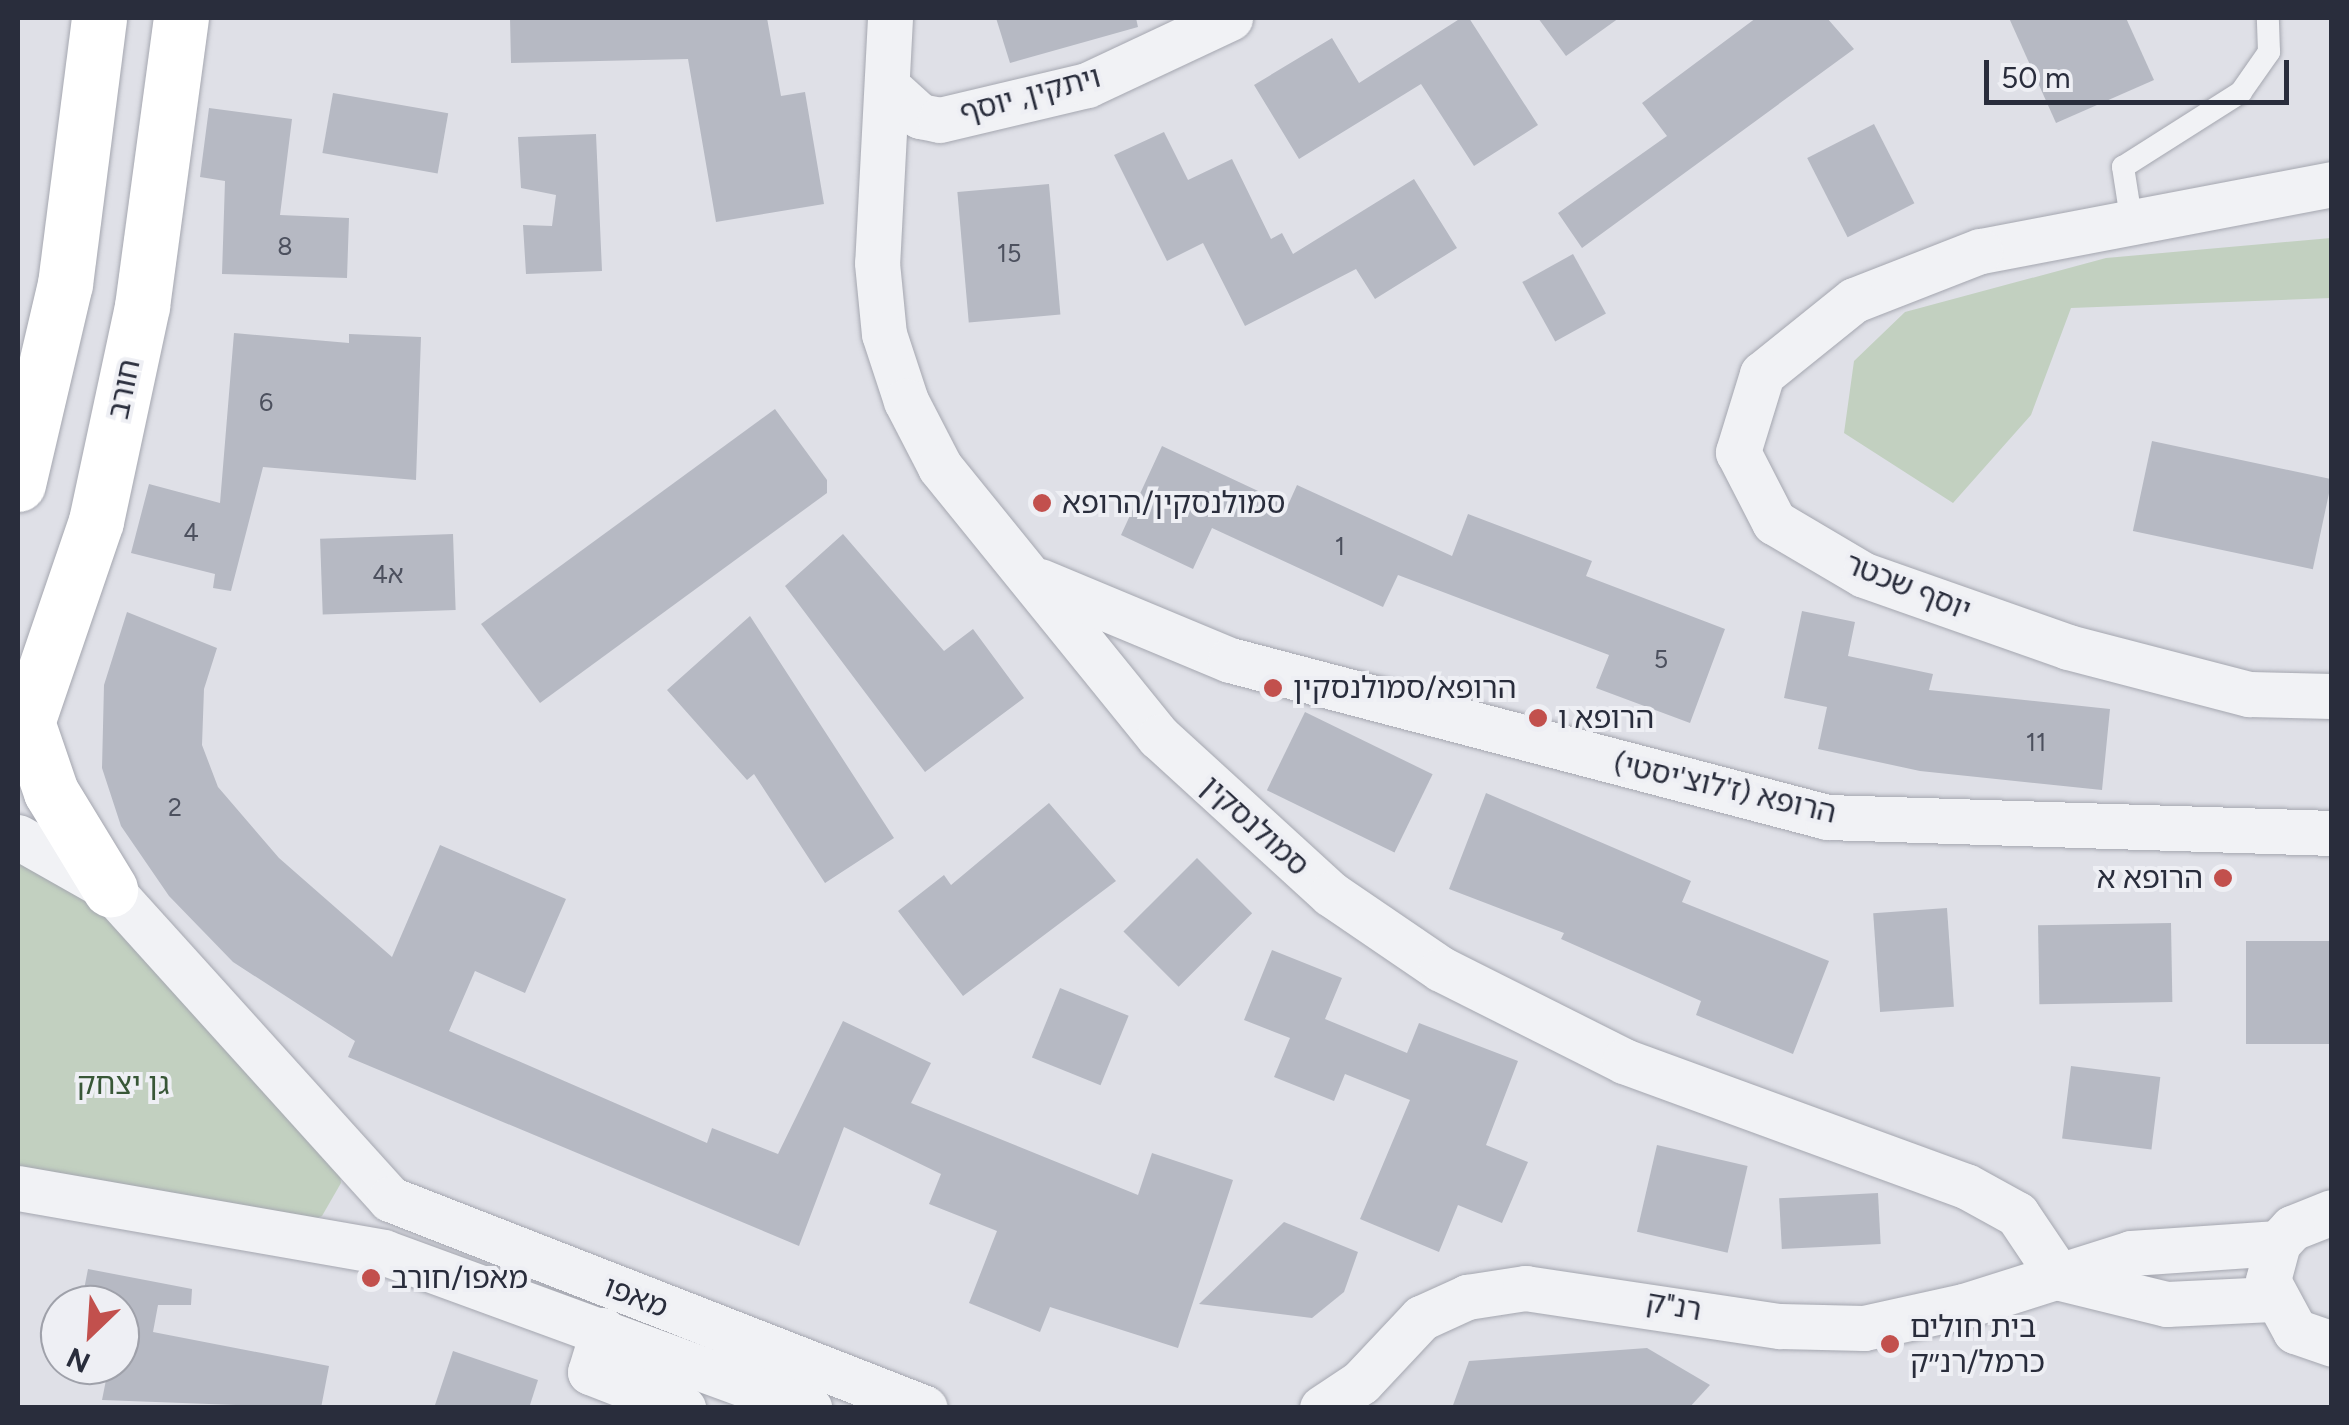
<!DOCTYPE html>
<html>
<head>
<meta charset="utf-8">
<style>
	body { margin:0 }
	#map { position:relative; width:2349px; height:1425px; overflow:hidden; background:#dfe0e7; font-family:Figtree,"Noto Sans Hebrew",sans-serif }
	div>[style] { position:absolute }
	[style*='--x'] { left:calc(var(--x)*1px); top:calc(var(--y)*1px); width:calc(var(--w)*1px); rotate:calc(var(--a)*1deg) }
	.green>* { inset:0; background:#c2d0c0 }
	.building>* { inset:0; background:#b6b9c3; transform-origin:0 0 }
	.roads { filter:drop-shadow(0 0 2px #a5a7b0) drop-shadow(0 0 2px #a5a7b0) }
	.lane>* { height:22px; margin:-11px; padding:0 11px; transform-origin:11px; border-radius:11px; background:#f1f2f5 }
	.street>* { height:45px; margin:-22.5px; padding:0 22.5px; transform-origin:22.5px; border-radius:22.5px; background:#f1f2f5 }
	.primary>* { height:55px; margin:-27.5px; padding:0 27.5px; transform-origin:27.5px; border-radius:27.5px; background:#fff }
	.dots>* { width:28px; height:28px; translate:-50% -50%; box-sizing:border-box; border:5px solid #eeeff4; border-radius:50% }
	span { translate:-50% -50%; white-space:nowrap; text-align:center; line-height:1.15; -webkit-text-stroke:8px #eeeff4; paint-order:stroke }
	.number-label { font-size:25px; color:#4c505e }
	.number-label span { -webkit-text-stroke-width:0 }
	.street-label { font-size:30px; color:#292d3c }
	.poi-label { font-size:30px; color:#292d3c }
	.left { translate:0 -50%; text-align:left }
	.right { translate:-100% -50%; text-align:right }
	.park-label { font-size:30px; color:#385737 }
	.frame { position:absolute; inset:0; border:20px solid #292d3c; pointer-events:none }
	.north { position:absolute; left:40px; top:1285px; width:100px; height:100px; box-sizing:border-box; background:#eeeff4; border:2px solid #9fa1aa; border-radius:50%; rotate:205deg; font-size:28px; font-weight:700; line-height:40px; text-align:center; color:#292d3c }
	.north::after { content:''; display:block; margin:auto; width:35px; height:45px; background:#c2504d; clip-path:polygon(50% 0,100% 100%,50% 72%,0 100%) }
	.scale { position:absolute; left:1984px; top:60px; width:305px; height:45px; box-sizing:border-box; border:5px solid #292d3c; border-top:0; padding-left:12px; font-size:30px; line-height:35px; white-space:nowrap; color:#292d3c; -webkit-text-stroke:8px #eeeff4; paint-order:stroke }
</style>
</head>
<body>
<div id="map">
	<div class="green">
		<i style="clip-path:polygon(2331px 238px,2331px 298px,2071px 308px,2031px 415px,1953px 503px,1844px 433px,1854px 361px,1905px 312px,2106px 258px)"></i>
		<i style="clip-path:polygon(18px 856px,92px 900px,339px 1165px,341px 1183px,322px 1216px,304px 1223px,18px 1172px)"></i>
	</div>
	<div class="building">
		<i style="clip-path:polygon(510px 18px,767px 18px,781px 96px,805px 92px,824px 204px,716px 222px,688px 59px,511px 63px)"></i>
		<i style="clip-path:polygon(996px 18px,1136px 18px,1138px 27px,1010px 63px)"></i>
		<i style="clip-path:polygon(1461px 18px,1469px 18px,1538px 125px,1474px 166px,1421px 84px,1299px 159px,1254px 85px,1332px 38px,1359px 83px)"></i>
		<i style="clip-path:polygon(1538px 18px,1619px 18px,1566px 56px)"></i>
		<i style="clip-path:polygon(1756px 18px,1827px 18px,1854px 49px,1582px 248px,1558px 213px,1667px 136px,1642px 103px)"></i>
		<i style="clip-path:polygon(2009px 18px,2126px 18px,2154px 80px,2056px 123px)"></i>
		<i style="left:333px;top:93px;width:117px;height:61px;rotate:10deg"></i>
		<i style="clip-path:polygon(209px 108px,292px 119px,280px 215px,349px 218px,347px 278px,222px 274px,225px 181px,200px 177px)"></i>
		<i style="left:1874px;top:124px;width:89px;height:75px;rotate:63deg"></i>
		<i style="clip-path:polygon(1164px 132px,1188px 180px,1232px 159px,1271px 239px,1282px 233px,1293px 254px,1414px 179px,1457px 248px,1375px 299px,1356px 269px,1245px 326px,1203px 243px,1167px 261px,1114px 155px)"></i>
		<i style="clip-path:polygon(596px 134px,602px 271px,526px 274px,523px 225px,552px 226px,556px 195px,521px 188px,518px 137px)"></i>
		<i style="left:1049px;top:184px;width:131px;height:92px;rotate:85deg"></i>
		<i style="left:1573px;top:254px;width:68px;height:58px;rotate:61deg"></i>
		<i style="clip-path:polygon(234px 333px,349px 343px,349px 334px,421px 337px,416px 480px,263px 467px,231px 591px,213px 588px,215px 574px,131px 553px,149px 484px,220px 503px)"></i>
		<i style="clip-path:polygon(775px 409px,827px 480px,827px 493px,540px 703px,481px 624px)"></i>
		<i style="left:2152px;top:441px;width:184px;height:92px;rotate:12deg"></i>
		<i style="clip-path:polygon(1162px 446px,1288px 505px,1297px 485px,1452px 556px,1468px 514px,1592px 561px,1586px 576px,1725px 629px,1690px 723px,1596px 688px,1609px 655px,1398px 575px,1383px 607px,1212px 528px,1193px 569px,1121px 535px)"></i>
		<i style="left:453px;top:534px;width:76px;height:133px;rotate:88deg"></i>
		<i style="clip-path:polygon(843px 534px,944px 651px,973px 629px,1024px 698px,925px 772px,785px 586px)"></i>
		<i style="clip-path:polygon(1802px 611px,1855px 622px,1848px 656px,1933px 674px,1929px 690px,2110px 709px,2102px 790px,1920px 771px,1818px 749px,1827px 707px,1784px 698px)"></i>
		<i style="clip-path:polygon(127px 612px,217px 648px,204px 689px,202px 745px,218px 787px,279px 858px,392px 957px,440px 845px,566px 899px,525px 993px,475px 971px,449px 1031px,707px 1143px,712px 1128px,778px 1154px,843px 1021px,931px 1063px,911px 1103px,1138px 1195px,1152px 1153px,1233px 1180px,1178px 1348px,1050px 1307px,1040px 1332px,969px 1303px,997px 1231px,929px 1204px,941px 1174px,844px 1127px,799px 1246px,348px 1057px,355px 1041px,233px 962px,169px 896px,121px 826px,102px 768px,104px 685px)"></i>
		<i style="clip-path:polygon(750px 616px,894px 838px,825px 883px,754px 774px,747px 780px,667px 690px)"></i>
		<i style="left:1305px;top:712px;width:142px;height:87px;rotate:26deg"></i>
		<i style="clip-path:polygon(1486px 793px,1691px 881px,1682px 902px,1829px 961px,1793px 1054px,1696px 1015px,1701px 1001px,1561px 939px,1564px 933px,1449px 889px)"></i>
		<i style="clip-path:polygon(1049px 803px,1116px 881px,963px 996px,898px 911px,944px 875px,951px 885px)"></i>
		<i style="left:1197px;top:858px;width:78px;height:104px;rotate:45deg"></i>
		<i style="left:1947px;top:908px;width:99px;height:74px;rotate:86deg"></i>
		<i style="left:2171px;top:923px;width:79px;height:133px;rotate:89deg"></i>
		<i style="left:2332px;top:941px;width:103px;height:86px;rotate:90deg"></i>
		<i style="clip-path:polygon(1272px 950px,1342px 978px,1325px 1019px,1407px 1053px,1419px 1023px,1518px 1061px,1486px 1145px,1528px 1162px,1502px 1223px,1458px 1205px,1439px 1252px,1360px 1219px,1410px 1100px,1345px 1074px,1334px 1101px,1274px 1077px,1290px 1038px,1244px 1020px)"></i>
		<i style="left:1060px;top:988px;width:74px;height:75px;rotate:22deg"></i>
		<i style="left:2071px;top:1066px;width:90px;height:73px;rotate:7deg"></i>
		<i style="left:1657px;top:1145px;width:93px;height:89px;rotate:13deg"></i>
		<i style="left:1878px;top:1193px;width:51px;height:99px;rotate:87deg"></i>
		<i style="clip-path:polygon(1284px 1222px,1358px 1252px,1344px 1292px,1312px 1318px,1199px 1304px)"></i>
		<i style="clip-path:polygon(88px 1269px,192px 1289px,191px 1305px,158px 1305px,153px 1332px,329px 1366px,321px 1408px,102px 1400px,109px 1365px,120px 1365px,121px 1305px,81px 1305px)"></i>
		<i style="clip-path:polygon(1647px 1348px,1710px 1385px,1689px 1408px,1452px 1408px,1469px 1361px)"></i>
		<i style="clip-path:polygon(453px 1351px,538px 1380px,529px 1408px,434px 1408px)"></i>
	</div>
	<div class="roads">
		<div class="lane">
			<i style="--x:2131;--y:218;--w:52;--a:-98.9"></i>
			<i style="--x:2123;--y:167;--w:140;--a:-32.4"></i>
			<i style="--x:2241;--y:92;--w:49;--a:-55"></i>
			<i style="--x:2269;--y:52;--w:34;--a:-92"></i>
		</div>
		<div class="street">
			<i style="--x:890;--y:18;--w:245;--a:93"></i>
			<i style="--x:877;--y:263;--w:71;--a:84.4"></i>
			<i style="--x:884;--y:334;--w:71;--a:71.8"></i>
			<i style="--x:906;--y:401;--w:74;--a:62.7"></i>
			<i style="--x:940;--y:467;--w:348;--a:51"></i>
			<i style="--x:1159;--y:737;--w:233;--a:42.4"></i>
			<i style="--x:1331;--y:894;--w:133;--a:34.3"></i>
			<i style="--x:1441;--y:969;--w:205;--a:26.7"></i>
			<i style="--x:1624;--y:1061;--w:364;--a:20.1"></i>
			<i style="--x:1966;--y:1186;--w:58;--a:28.8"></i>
			<i style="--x:2017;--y:1214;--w:77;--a:56.1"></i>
			<i style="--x:889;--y:88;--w:42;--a:42.1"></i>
			<i style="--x:920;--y:116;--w:20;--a:11"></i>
			<i style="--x:940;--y:120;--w:151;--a:-13.4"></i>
			<i style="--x:1087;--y:85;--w:158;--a:-25.1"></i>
			<i style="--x:2332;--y:184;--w:358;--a:169.2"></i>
			<i style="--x:1980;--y:251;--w:135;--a:158.7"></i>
			<i style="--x:1854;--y:300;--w:118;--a:141.2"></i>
			<i style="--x:1762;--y:374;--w:82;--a:107.1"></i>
			<i style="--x:1738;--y:452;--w:79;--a:62.8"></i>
			<i style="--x:1774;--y:522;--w:104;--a:30.5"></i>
			<i style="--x:1864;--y:575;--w:216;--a:19.4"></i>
			<i style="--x:2068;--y:647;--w:187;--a:14.6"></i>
			<i style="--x:2249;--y:694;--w:83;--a:1.4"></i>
			<i style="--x:1040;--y:581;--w:206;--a:22.6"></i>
			<i style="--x:1230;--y:660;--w:617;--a:14.73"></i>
			<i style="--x:1827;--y:817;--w:505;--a:1.81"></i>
			<i style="--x:18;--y:837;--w:106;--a:29.5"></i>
			<i style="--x:110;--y:889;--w:418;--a:47.9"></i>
			<i style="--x:390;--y:1199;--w:574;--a:21.34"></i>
			<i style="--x:18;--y:1188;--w:371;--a:9.9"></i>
			<i style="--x:383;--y:1252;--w:454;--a:20.1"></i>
			<i style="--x:2332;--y:1212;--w:43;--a:158.2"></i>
			<i style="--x:2292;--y:1228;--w:21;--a:133"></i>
			<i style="--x:2278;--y:1243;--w:39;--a:105"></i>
			<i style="--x:2268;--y:1281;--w:57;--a:61.6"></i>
			<i style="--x:2295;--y:1331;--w:39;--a:19"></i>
			<i style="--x:2060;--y:1278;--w:110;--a:13.7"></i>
			<i style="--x:2167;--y:1304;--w:105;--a:-2.7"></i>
			<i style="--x:603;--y:1330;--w:44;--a:107.2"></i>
			<i style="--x:590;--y:1372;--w:100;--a:21.2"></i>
			<i style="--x:1322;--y:1408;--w:47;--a:-33.7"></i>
			<i style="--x:1361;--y:1382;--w:88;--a:-46.8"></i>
			<i style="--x:1421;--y:1318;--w:51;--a:-24.5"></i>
			<i style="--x:1467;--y:1297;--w:59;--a:-8.8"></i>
			<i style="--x:1525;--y:1288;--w:258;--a:8.5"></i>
			<i style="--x:1780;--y:1326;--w:84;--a:1.4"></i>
			<i style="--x:1864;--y:1328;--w:102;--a:-12.4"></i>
			<i style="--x:1964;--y:1306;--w:175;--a:-17.6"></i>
			<i style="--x:2131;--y:1253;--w:147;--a:-3.9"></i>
		</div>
		<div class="primary">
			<i style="--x:18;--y:484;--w:205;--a:-76.8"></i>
			<i style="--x:65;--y:284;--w:268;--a:-82.7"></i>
			<i style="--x:27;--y:722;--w:74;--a:71.1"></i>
			<i style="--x:51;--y:792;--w:114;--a:58.7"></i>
			<i style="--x:18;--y:749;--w:241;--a:-71.1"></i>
			<i style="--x:96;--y:521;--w:220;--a:-77.9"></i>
			<i style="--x:142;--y:306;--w:291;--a:-82.3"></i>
		</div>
	</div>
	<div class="dots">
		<i style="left:1042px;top:503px;background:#c2504d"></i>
		<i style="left:1273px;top:688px;background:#c2504d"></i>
		<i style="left:1538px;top:718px;background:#c2504d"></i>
		<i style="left:2223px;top:878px;background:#c2504d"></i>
		<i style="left:371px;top:1278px;background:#c2504d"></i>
		<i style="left:1890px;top:1344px;background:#c2504d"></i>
	</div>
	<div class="number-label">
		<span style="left:285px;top:246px">8</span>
		<span style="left:1009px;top:253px">15</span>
		<span style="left:266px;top:402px">6</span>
		<span style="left:191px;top:532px">4</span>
		<span style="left:1340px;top:546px">1</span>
		<span style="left:388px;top:574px">4א</span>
		<span style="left:1661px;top:659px">5</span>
		<span style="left:2036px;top:742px">11</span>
		<span style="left:175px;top:807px">2</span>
	</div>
	<div class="street-label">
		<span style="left:1030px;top:95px;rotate:-15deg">ויתקין, יוסף</span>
		<span style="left:124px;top:389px;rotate:-78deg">חורב</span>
		<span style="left:1908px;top:587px;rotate:22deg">יוסף שכטר</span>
		<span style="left:1725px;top:788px;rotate:13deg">הרופא (ז'לוצ'יסטי)</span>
		<span style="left:1255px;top:826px;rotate:42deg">סמולנסקין</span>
		<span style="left:636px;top:1297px;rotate:21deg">מאפו</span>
		<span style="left:1674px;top:1306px;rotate:10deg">רנ"ק</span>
	</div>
	<div class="poi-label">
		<span class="left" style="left:1062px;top:503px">סמולנסקין/הרופא</span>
		<span class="left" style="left:1293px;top:688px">הרופא/סמולנסקין</span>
		<span class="left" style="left:1558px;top:718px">הרופא ו</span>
		<span class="right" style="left:2203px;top:878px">הרופא א</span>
		<span class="left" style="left:391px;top:1278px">מאפו/חורב</span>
		<span class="left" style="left:1910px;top:1344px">בית חולים<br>כרמל/רנ״ק</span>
	</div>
	<div class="park-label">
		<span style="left:123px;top:1084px">גן יצחק</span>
	</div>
	<div class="frame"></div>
	<div class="north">N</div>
	<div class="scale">50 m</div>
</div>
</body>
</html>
